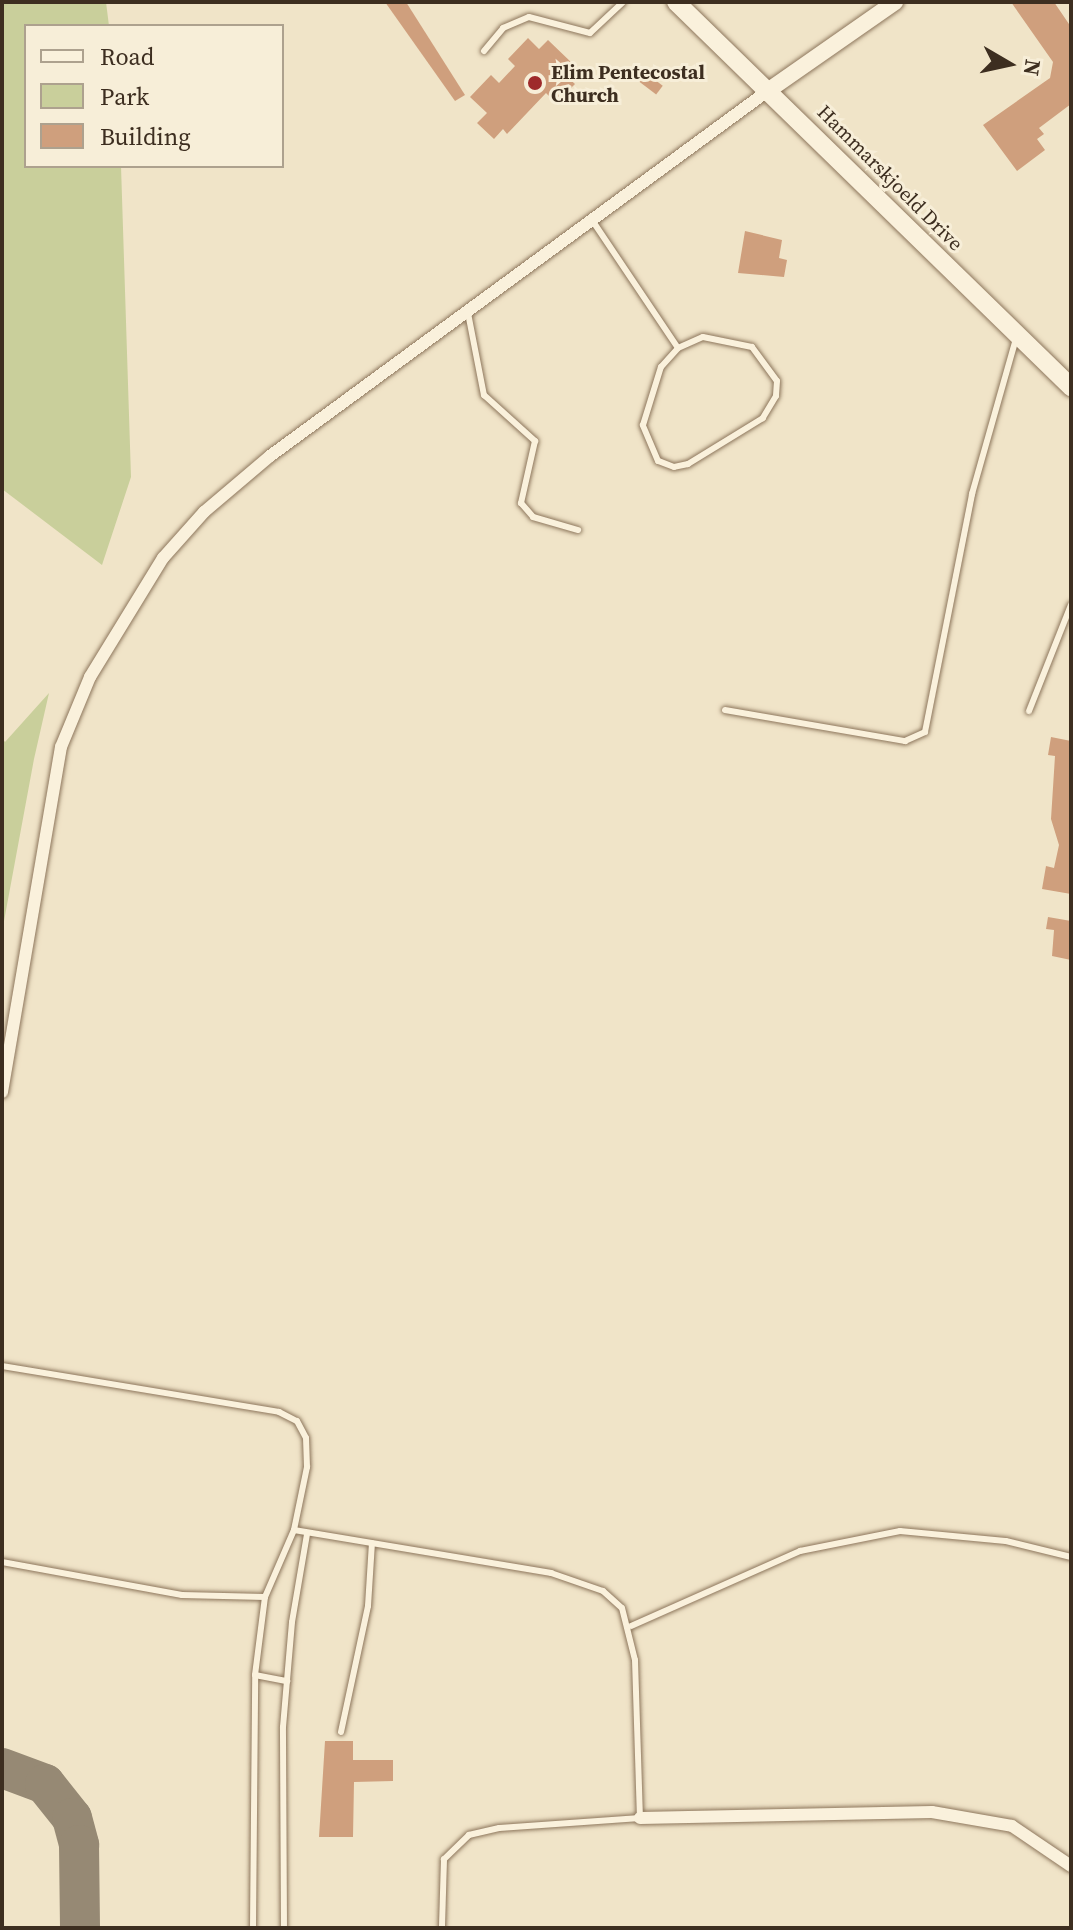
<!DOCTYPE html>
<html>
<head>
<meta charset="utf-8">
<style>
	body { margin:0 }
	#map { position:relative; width:1073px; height:1930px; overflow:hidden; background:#f0e4c8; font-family:"Source Serif 4",serif }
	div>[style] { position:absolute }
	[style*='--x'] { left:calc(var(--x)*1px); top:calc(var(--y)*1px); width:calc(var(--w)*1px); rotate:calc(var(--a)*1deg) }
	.green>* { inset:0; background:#c9cf9b }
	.taxiway>* { height:40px; margin:-20px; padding:0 20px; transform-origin:20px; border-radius:20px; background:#968974 }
	.building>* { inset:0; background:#cf9f7d; transform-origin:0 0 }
	.roads { filter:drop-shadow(0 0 2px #8d765c) drop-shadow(0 0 2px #8d765c) }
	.service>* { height:6px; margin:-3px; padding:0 3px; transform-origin:3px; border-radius:3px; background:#faf1dc }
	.minor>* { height:12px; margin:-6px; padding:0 6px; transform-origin:6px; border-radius:6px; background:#faf1dc }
	.tertiary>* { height:16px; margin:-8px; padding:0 8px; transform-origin:8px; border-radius:8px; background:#faf1dc }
	.secondary>* { height:18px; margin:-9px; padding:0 9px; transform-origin:9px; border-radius:9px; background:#faf1dc }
	.dots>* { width:22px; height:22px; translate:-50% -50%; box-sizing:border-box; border:4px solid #f7eed8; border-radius:50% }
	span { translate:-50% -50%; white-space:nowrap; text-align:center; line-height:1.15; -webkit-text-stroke:6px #f7eed8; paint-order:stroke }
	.poi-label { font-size:20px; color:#3d2e20; font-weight:700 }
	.left { translate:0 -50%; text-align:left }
	.street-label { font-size:20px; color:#3d2e20 }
	.frame { position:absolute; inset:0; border:4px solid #3d2e20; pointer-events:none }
	.legend { position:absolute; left:24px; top:24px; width:260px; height:144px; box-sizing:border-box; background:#f7eed8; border:2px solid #ada18e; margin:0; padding:10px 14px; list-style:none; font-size:24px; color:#3d2e20 }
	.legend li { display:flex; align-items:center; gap:16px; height:40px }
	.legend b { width:40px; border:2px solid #ada18e }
	.north { position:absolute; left:969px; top:24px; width:80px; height:80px; -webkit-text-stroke:6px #f7eed8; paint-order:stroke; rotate:99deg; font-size:22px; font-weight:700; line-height:32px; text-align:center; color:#3d2e20 }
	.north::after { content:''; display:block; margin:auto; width:28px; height:36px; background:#3d2e20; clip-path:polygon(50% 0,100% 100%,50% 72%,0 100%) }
</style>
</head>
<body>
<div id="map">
	<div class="green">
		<i style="clip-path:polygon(2px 2px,106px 2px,109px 26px,26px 26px,26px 166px,121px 166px,131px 477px,102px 565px,2px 489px)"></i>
		<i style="clip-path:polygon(49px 693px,34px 759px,2px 932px,2px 738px,5px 742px)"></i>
	</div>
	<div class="taxiway">
		<i style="--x:2;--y:1768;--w:46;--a:20.4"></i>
		<i style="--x:45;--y:1784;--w:43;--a:51.5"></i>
		<i style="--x:72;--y:1818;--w:28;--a:75"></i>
		<i style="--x:79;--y:1845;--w:83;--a:89.3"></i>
	</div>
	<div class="building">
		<i style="clip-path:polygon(385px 2px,406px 2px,465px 95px,455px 101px)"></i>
		<i style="clip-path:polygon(1011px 2px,1054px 2px,1071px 27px,1071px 104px,1039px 128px,1044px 134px,1037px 139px,1045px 150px,1017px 171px,983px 125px,1050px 78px,1053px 62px)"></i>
		<i style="clip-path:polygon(528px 38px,539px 49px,548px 40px,573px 64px,564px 74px,575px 84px,556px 103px,546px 93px,507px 134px,503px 129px,494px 139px,477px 123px,487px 113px,470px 97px,491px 75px,499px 83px,515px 66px,508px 59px)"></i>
		<i style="left:646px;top:73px;width:21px;height:11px;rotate:37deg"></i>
		<i style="clip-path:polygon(745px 231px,782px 240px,779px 258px,787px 260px,784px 277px,738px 273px)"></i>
		<i style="clip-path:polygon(1051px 737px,1071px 741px,1071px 894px,1042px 889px,1046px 866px,1054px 868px,1059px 845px,1051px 819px,1055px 756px,1048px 755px)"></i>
		<i style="clip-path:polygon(1048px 917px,1071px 921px,1071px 960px,1052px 956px,1054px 930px,1046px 929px)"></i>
		<i style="clip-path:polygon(325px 1741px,353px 1741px,353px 1760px,393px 1760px,393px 1781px,354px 1782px,353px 1837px,319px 1837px)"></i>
	</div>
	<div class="roads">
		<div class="service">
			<i style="--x:484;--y:51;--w:30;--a:-50"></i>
			<i style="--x:503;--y:28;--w:28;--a:-23"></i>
			<i style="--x:529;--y:17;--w:63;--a:14.7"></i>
			<i style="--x:590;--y:33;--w:45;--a:-43.2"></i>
			<i style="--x:592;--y:220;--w:154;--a:56.1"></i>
			<i style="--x:468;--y:313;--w:84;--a:79"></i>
			<i style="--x:484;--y:395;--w:69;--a:42"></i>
			<i style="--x:535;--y:441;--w:64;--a:102.7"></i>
			<i style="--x:521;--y:503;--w:18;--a:49"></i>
			<i style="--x:533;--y:517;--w:47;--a:16.1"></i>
			<i style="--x:703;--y:337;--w:50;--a:11.5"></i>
			<i style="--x:752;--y:347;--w:42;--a:53.7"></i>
			<i style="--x:777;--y:381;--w:15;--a:94"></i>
			<i style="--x:776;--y:396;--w:26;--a:121"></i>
			<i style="--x:763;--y:418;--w:88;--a:148.5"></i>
			<i style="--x:688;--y:464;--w:14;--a:168"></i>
			<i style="--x:674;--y:467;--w:17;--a:-159"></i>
			<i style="--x:658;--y:461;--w:39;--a:-113"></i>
			<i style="--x:643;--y:425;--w:61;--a:-72.8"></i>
			<i style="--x:661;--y:367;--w:25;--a:-48"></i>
			<i style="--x:678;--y:348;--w:27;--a:-24"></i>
			<i style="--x:725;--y:710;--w:183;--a:9.8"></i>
			<i style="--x:905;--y:741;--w:22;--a:-24"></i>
			<i style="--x:925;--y:732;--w:243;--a:-78.8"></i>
			<i style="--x:972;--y:494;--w:162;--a:-74.2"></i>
			<i style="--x:1029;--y:711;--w:114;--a:-68.4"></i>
			<i style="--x:2;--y:1366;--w:281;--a:9.4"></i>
			<i style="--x:279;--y:1412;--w:20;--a:27"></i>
			<i style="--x:297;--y:1421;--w:19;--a:62"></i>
			<i style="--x:306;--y:1438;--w:29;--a:88"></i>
			<i style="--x:307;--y:1467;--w:64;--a:101.7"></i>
			<i style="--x:294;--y:1530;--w:261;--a:9.5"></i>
			<i style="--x:551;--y:1573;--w:55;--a:19.1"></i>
			<i style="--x:603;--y:1591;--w:25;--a:42"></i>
			<i style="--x:622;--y:1608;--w:54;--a:76"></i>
			<i style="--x:635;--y:1660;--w:158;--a:88.2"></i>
			<i style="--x:640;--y:1818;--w:141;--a:175.9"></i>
			<i style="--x:499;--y:1828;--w:31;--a:167"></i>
			<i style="--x:469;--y:1835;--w:35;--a:136"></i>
			<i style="--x:444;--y:1859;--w:69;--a:91.7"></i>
			<i style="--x:2;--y:1562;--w:183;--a:10.4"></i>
			<i style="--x:182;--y:1595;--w:83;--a:1.4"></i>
			<i style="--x:265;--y:1597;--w:73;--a:-66.6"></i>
			<i style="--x:631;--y:1626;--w:185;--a:-23.9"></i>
			<i style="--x:800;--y:1551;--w:102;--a:-11.3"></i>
			<i style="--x:900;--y:1531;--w:106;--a:5.4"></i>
			<i style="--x:1006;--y:1541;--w:67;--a:13.8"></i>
			<i style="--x:255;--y:1675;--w:33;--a:11"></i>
			<i style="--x:341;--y:1732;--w:129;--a:-77.9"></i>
			<i style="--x:368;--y:1606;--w:63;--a:-86.4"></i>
			<i style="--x:253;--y:1928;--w:253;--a:-89.5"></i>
			<i style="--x:255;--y:1675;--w:79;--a:-82.7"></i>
			<i style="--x:284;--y:1928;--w:201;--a:-90.3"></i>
			<i style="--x:283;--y:1727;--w:105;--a:-85.1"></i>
			<i style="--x:292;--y:1622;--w:89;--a:-80.3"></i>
		</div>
		<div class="minor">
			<i style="--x:2;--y:1092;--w:350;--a:-80.3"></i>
			<i style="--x:61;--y:747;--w:76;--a:-67.5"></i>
			<i style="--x:90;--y:677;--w:140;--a:-58.5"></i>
			<i style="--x:163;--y:558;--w:62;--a:-48.3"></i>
			<i style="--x:204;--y:512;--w:87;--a:-40.3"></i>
			<i style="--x:270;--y:456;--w:619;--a:-36.26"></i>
			<i style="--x:640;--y:1818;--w:292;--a:-1.2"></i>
			<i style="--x:932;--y:1812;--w:81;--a:9.9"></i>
			<i style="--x:1012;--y:1826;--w:71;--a:34.1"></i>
		</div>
		<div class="tertiary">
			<i style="--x:769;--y:90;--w:154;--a:-34.9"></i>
		</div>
		<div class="secondary">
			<i style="--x:676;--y:2;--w:552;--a:44.27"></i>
		</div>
	</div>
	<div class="dots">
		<i style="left:535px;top:83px;background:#9e2a2b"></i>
	</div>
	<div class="poi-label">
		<span class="left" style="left:551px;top:84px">Elim Pentecostal<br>Church</span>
	</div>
	<div class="street-label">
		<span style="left:890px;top:178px;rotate:45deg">Hammarskjoeld Drive</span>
	</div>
	<div class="frame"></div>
	<ul class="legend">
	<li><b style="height:10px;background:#faf1dc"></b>Road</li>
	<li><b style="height:22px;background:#c9cf9b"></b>Park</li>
	<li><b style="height:22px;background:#cf9f7d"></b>Building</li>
	</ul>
	<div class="north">N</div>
</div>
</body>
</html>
